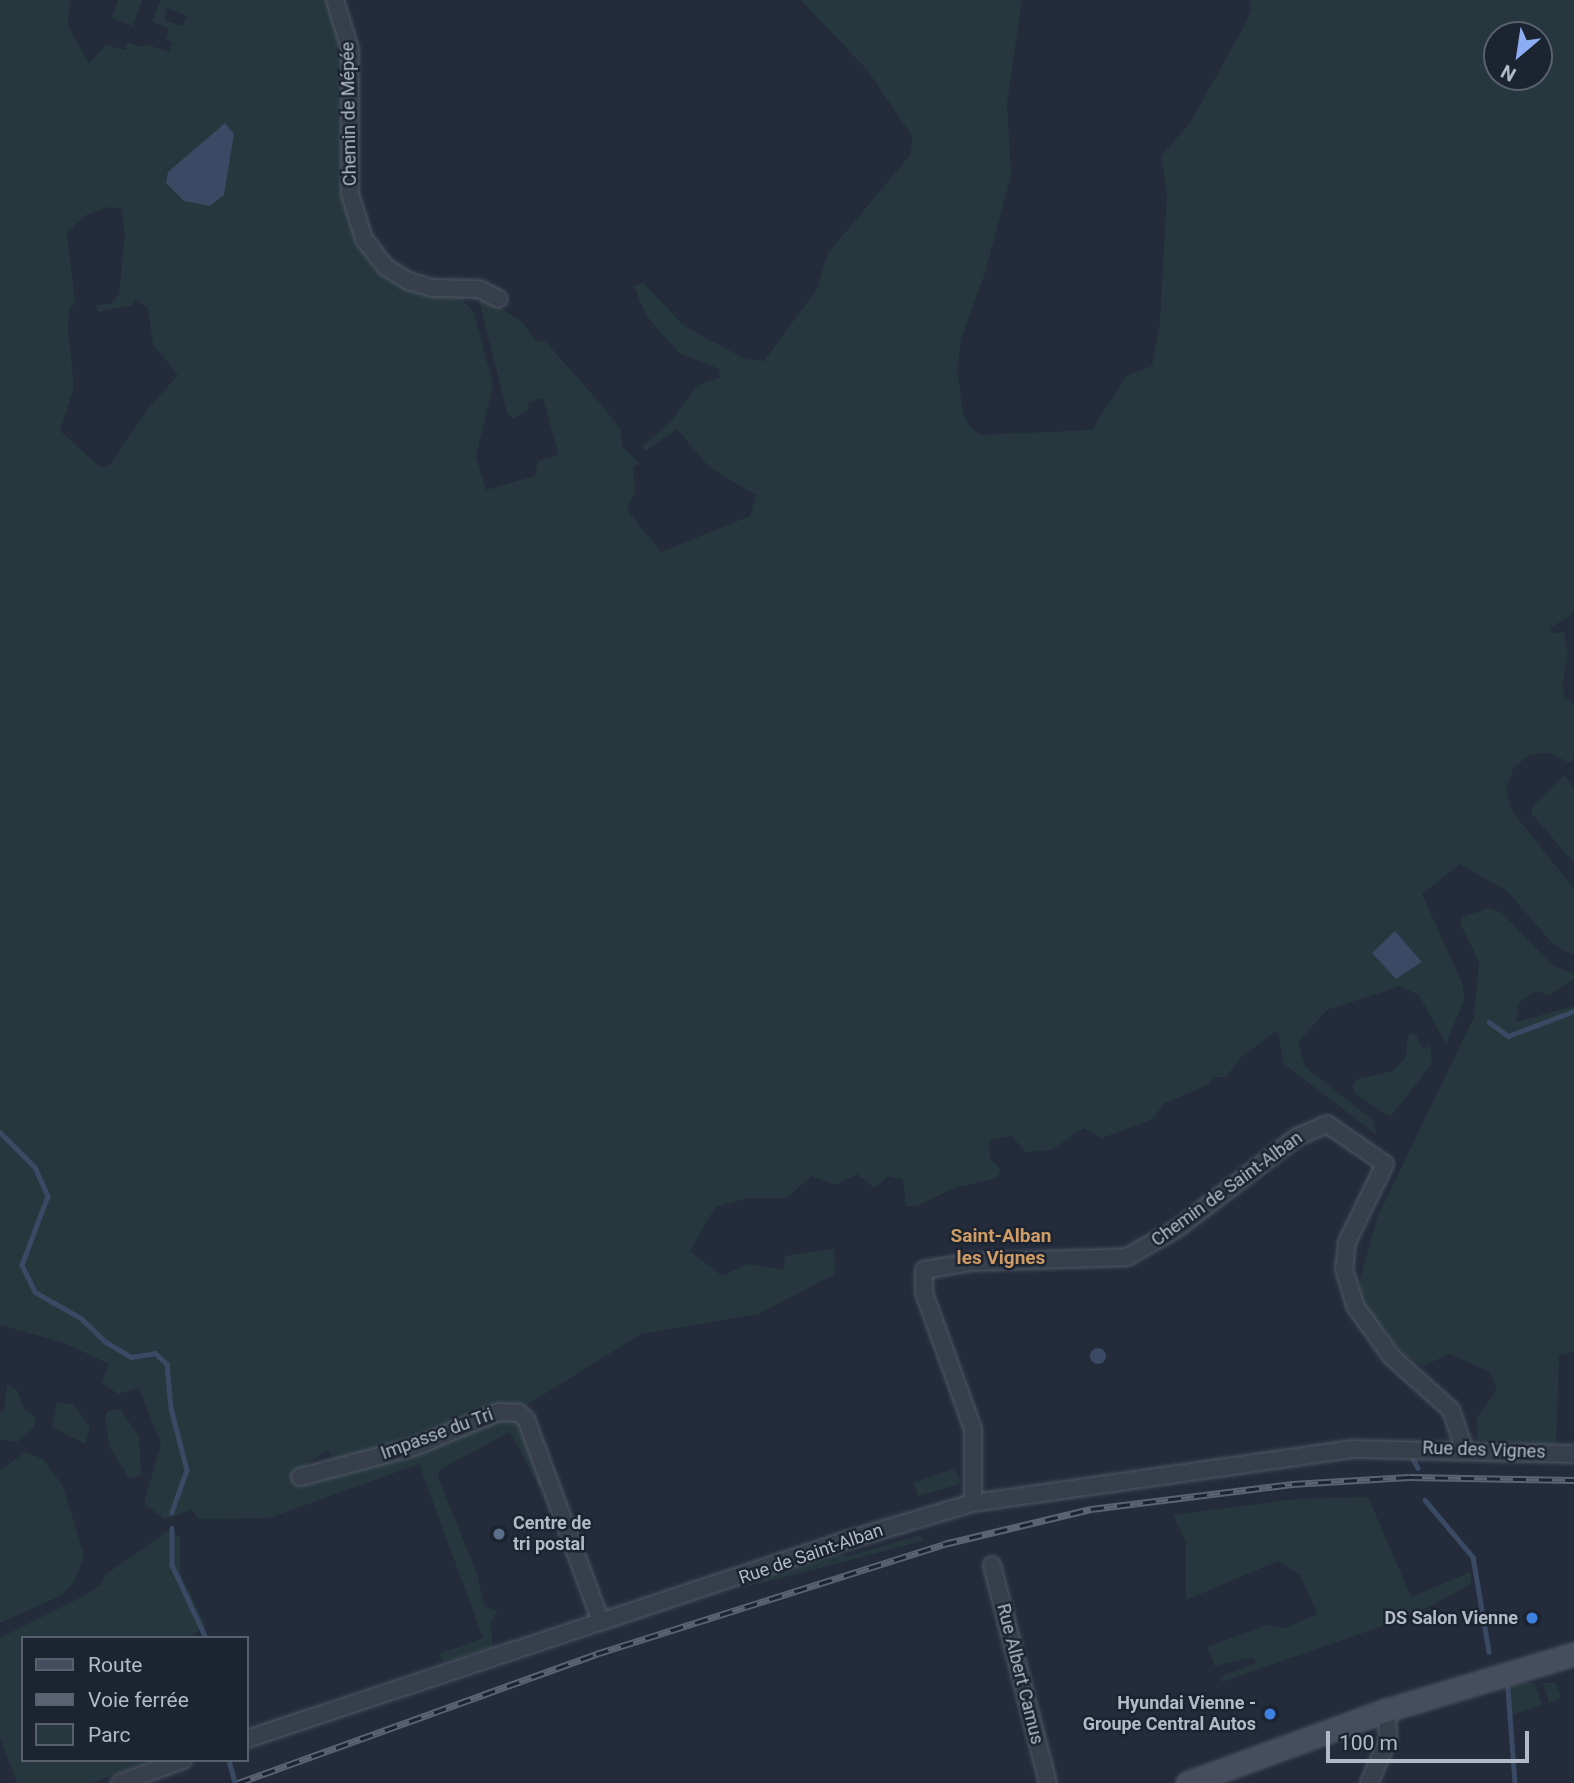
<!DOCTYPE html>
<html>
<head>
<meta charset="utf-8">
<style>
	body { margin:0 }
	#map { position:relative; width:1574px; height:1783px; overflow:hidden; background:#242c3c; font-family:Roboto,sans-serif }
	div>[style] { position:absolute }
	[style*='--x'] { left:calc(var(--x)*1px); top:calc(var(--y)*1px); width:calc(var(--w)*1px); rotate:calc(var(--a)*1deg) }
	.green>* { inset:0; background:#26383d }
	.water>* { inset:0; background:#3a4964 }
	.round { border-radius:50% }
	.stream>* { height:4.5px; margin:-2.25px; padding:0 2.25px; transform-origin:2.25px; border-radius:2.25px; background:#3a4964 }
	.roads { filter:drop-shadow(0 0 2px #505764) drop-shadow(0 0 2px #505764) }
	.minor>* { height:16px; margin:-8px; padding:0 8px; transform-origin:8px; border-radius:8px; background:#383f4c }
	.secondary>* { height:21px; margin:-10.5px; padding:0 10.5px; transform-origin:10.5px; border-radius:10.5px; background:#464d5f }
	.rail>* { height:7px; margin-top:-3.5px; transform-origin:0; background:repeating-linear-gradient(90deg,#1d2431 0 13px,#5a6273 0 26px); box-sizing:border-box; border-block:2px solid #5a6273 }
	.dots>* { width:19px; height:19px; translate:-50% -50%; box-sizing:border-box; border:4px solid #1d2431; border-radius:50% }
	span { translate:-50% -50%; white-space:nowrap; text-align:center; line-height:1.15; -webkit-text-stroke:5px #1d2431; paint-order:stroke }
	.street-label { font-size:18px; color:#b3bac7 }
	.poi-label { font-size:18px; color:#b3bac7; font-weight:700 }
	.left { translate:0 -50%; text-align:left }
	.right { translate:-100% -50%; text-align:right }
	.neighbourhood-label { font-size:19px; color:#d09c66; font-weight:700 }
	.legend { position:absolute; left:21px; top:1636px; width:228px; height:126px; box-sizing:border-box; background:#1d2431; border:2px solid #59606d; margin:0; padding:9px 12px; list-style:none; font-size:21px; color:#b3bac7 }
	.legend li { display:flex; align-items:center; gap:14px; height:35px }
	.legend b { width:35px; border:2px solid #59606d }
	.north { position:absolute; left:1483px; top:21px; width:70px; height:70px; box-sizing:border-box; background:#1d2431; border:2px solid #59606d; border-radius:50%; rotate:209deg; font-size:19px; font-weight:700; line-height:28px; text-align:center; color:#b3bac7 }
	.north::after { content:''; display:block; margin:auto; width:24px; height:32px; background:#8cadf4; clip-path:polygon(50% 0,100% 100%,50% 72%,0 100%) }
	.scale { position:absolute; left:1326px; top:1731px; width:203px; height:32px; box-sizing:border-box; border:4px solid #b3bac7; border-top:0; padding-left:9px; font-size:21px; line-height:24px; white-space:nowrap; color:#b3bac7; -webkit-text-stroke:5px #1d2431; paint-order:stroke }
</style>
</head>
<body>
<div id="map">
	<div class="green">
		<i style="clip-path:polygon(evenodd,0 0,70px 0,68px 26px,89px 64px,106px 45px,125px 50px,128px 43px,143px 47px,145px 44px,169px 52px,172px 42px,166px 40px,169px 28px,152px 22px,161px 0,330px 0,346px 45px,344px 189px,354px 232px,370px 262px,392px 281px,421px 292px,457px 293px,474px 313px,493px 385px,476px 456px,486px 490px,535px 476px,538px 461px,559px 455px,543px 398px,528px 402px,529px 410px,513px 418px,508px 415px,478px 297px,481px 295px,522px 322px,537px 342px,545px 341px,605px 409px,621px 430px,622px 447px,639px 463px,633px 467px,635px 491px,627px 510px,661px 552px,750px 516px,756px 495px,709px 467px,677px 429px,646px 451px,642px 447px,672px 420px,698px 385px,720px 378px,719px 369px,679px 353px,646px 315px,634px 286px,643px 283px,684px 326px,745px 359px,764px 361px,817px 289px,828px 253px,911px 154px,912px 136px,869px 72px,801px 0,1022px 0,1007px 103px,1011px 175px,985px 273px,961px 339px,957px 368px,963px 413px,970px 427px,980px 435px,1092px 430px,1126px 376px,1152px 366px,1160px 322px,1167px 194px,1161px 156px,1190px 123px,1241px 32px,1251px 11px,1250px 0,1574px 0,1574px 613px,1550px 628px,1552px 633px,1564px 632px,1568px 656px,1562px 685px,1565px 697px,1574px 704px,1574px 757px,1570px 763px,1550px 753px,1531px 754px,1514px 767px,1506px 789px,1511px 810px,1574px 889px,1574px 956px,1553px 944px,1507px 891px,1460px 864px,1422px 894px,1463px 985px,1464px 1000px,1446px 1044px,1419px 995px,1400px 986px,1327px 1010px,1298px 1042px,1305px 1067px,1373px 1120px,1377px 1135px,1283px 1063px,1278px 1030px,1241px 1057px,1226px 1077px,1215px 1077px,1207px 1085px,1163px 1104px,1153px 1119px,1102px 1138px,1083px 1128px,1052px 1150px,1026px 1152px,1011px 1136px,989px 1140px,990px 1160px,1001px 1169px,997px 1178px,954px 1188px,917px 1206px,906px 1206px,903px 1180px,888px 1176px,874px 1188px,857px 1174px,835px 1185px,812px 1176px,786px 1198px,748px 1198px,715px 1207px,690px 1251px,722px 1276px,747px 1264px,783px 1270px,785px 1256px,834px 1249px,835px 1274px,758px 1314px,641px 1334px,520px 1409px,491px 1409px,409px 1445px,337px 1462px,327px 1450px,295px 1472px,297px 1482px,416px 1450px,498px 1414px,518px 1419px,543px 1484px,540px 1488px,510px 1432px,439px 1470px,438px 1477px,478px 1577px,484px 1606px,498px 1611px,490px 1623px,493px 1647px,443px 1662px,439px 1654px,483px 1638px,419px 1464px,269px 1518px,199px 1519px,192px 1510px,164px 1519px,144px 1503px,161px 1444px,139px 1388px,118px 1394px,102px 1383px,109px 1364px,65px 1343px,0 1325px,0 0,167px 8px,187px 16px,183px 26px,164px 20px,167px 8px,0 0,1497px 35px,1539px 35px,1539px 77px,1497px 77px,1497px 35px,0 0,109px 207px,122px 209px,125px 235px,119px 294px,111px 304px,96px 305px,98px 312px,132px 305px,135px 299px,148px 308px,153px 344px,178px 375px,147px 410px,109px 466px,100px 467px,60px 431px,74px 387px,68px 329px,69px 309px,75px 303px,67px 233px,86px 215px,109px 207px,0 0,1395px 931px,1422px 962px,1396px 978px,1372px 953px,1395px 931px)"></i>
		<i style="clip-path:polygon(118px 0,142px 0,133px 26px,112px 18px)"></i>
		<i style="clip-path:polygon(1564px 775px,1574px 788px,1574px 863px,1532px 814px,1532px 807px)"></i>
		<i style="clip-path:polygon(1490px 908px,1502px 913px,1552px 965px,1574px 974px,1574px 979px,1550px 995px,1535px 991px,1519px 1003px,1516px 1022px,1574px 1006px,1574px 1352px,1559px 1355px,1556px 1446px,1478px 1439px,1477px 1417px,1497px 1390px,1490px 1372px,1450px 1354px,1422px 1366px,1402px 1352px,1360px 1304px,1360px 1280px,1377px 1218px,1474px 1017px,1479px 962px,1460px 923px,1462px 917px)"></i>
		<i style="clip-path:polygon(1414px 1032px,1423px 1049px,1430px 1046px,1432px 1064px,1390px 1117px,1354px 1093px,1353px 1085px,1358px 1079px,1393px 1071px,1406px 1057px,1408px 1035px)"></i>
		<i style="clip-path:polygon(7px 1384px,17px 1390px,24px 1409px,36px 1417px,33px 1428px,17px 1442px,0 1439px,0 1412px,4px 1412px)"></i>
		<i style="clip-path:polygon(57px 1402px,73px 1404px,90px 1427px,85px 1444px,52px 1427px)"></i>
		<i style="clip-path:polygon(120px 1409px,139px 1436px,141px 1475px,130px 1479px,111px 1450px,105px 1421px,107px 1411px)"></i>
		<i style="clip-path:polygon(25px 1452px,43px 1459px,63px 1486px,84px 1556px,73px 1584px,60px 1596px,0 1623px,0 1471px)"></i>
		<i style="clip-path:polygon(955px 1468px,960px 1482px,957px 1485px,918px 1496px,914px 1483px)"></i>
		<i style="clip-path:polygon(1368px 1497px,1411px 1597px,1471px 1572px,1471px 1584px,1411px 1616px,1222px 1682px,1220px 1677px,1256px 1663px,1253px 1657px,1215px 1666px,1207px 1647px,1267px 1625px,1285px 1628px,1318px 1614px,1300px 1575px,1278px 1561px,1186px 1600px,1186px 1542px,1173px 1515px,1295px 1499px)"></i>
		<i style="clip-path:polygon(168px 1531px,180px 1537px,180px 1572px,206px 1627px,185px 1638px,23px 1638px,23px 1760px,156px 1760px,91px 1783px,17px 1783px,0 1737px,0 1638px,84px 1596px,102px 1583px,105px 1575px)"></i>
		<i style="clip-path:polygon(921px 1535px,923px 1541px,759px 1584px,770px 1574px,841px 1549px,844px 1557px)"></i>
		<i style="clip-path:polygon(1523px 1682px,1535px 1683px,1542px 1705px,1512px 1715px,1510px 1687px)"></i>
		<i style="clip-path:polygon(1556px 1683px,1561px 1699px,1549px 1703px,1543px 1683px)"></i>
	</div>
	<div class="water">
		<i style="clip-path:polygon(225px 123px,234px 134px,224px 195px,210px 206px,184px 201px,166px 183px,168px 172px)"></i>
		<i style="clip-path:polygon(1395px 931px,1422px 962px,1396px 979px,1372px 953px)"></i>
		<i class="round" style="left:1090px;top:1348px;width:16px;height:16px"></i>
	</div>
	<div class="stream">
		<i style="--x:1489;--y:1022;--w:24;--a:36"></i>
		<i style="--x:1508;--y:1036;--w:71;--a:-20.7"></i>
		<i style="--x:0;--y:1132;--w:49;--a:45"></i>
		<i style="--x:35;--y:1167;--w:32;--a:66"></i>
		<i style="--x:48;--y:1196;--w:74;--a:110.6"></i>
		<i style="--x:22;--y:1265;--w:30;--a:64"></i>
		<i style="--x:35;--y:1292;--w:53;--a:29.5"></i>
		<i style="--x:81;--y:1318;--w:35;--a:44"></i>
		<i style="--x:106;--y:1342;--w:29;--a:31"></i>
		<i style="--x:131;--y:1357;--w:24;--a:-9"></i>
		<i style="--x:155;--y:1353;--w:16;--a:43"></i>
		<i style="--x:167;--y:1364;--w:44;--a:84.8"></i>
		<i style="--x:171;--y:1408;--w:64;--a:75.5"></i>
		<i style="--x:187;--y:1470;--w:45;--a:109.7"></i>
		<i style="--x:1413;--y:1459;--w:10;--a:61"></i>
		<i style="--x:1425;--y:1500;--w:75;--a:49.9"></i>
		<i style="--x:1473;--y:1557;--w:96;--a:80.4"></i>
		<i style="--x:172;--y:1528;--w:37;--a:90"></i>
		<i style="--x:172;--y:1565;--w:81;--a:65"></i>
		<i style="--x:1508;--y:1688;--w:95;--a:85.8"></i>
		<i style="--x:229;--y:1760;--w:24;--a:75"></i>
	</div>
	<div class="roads">
		<div class="minor">
			<i style="--x:335;--y:0;--w:51;--a:73"></i>
			<i style="--x:350;--y:49;--w:145;--a:90"></i>
			<i style="--x:350;--y:194;--w:47;--a:72.7"></i>
			<i style="--x:364;--y:239;--w:36;--a:52"></i>
			<i style="--x:386;--y:267;--w:26;--a:32"></i>
			<i style="--x:408;--y:281;--w:25;--a:16"></i>
			<i style="--x:432;--y:288;--w:47;--a:1.2"></i>
			<i style="--x:479;--y:289;--w:22;--a:27"></i>
			<i style="--x:300;--y:1477;--w:118;--a:-14.7"></i>
			<i style="--x:414;--y:1447;--w:92;--a:-22.4"></i>
			<i style="--x:499;--y:1412;--w:20;--a:3"></i>
			<i style="--x:519;--y:1413;--w:9;--a:41"></i>
			<i style="--x:526;--y:1419;--w:216;--a:69.7"></i>
			<i style="--x:973;--y:1503;--w:74;--a:-90"></i>
			<i style="--x:973;--y:1429;--w:145;--a:-109.8"></i>
			<i style="--x:924;--y:1293;--w:23;--a:-90"></i>
			<i style="--x:924;--y:1270;--w:49;--a:-9.5"></i>
			<i style="--x:972;--y:1262;--w:155;--a:-1.8"></i>
			<i style="--x:1127;--y:1257;--w:59;--a:-29.6"></i>
			<i style="--x:1178;--y:1228;--w:150;--a:-37.4"></i>
			<i style="--x:1297;--y:1137;--w:33;--a:-23"></i>
			<i style="--x:1327;--y:1124;--w:70;--a:34.6"></i>
			<i style="--x:1385;--y:1164;--w:87;--a:116"></i>
			<i style="--x:1347;--y:1242;--w:27;--a:96"></i>
			<i style="--x:1344;--y:1269;--w:39;--a:73"></i>
			<i style="--x:1355;--y:1306;--w:62;--a:54.2"></i>
			<i style="--x:1391;--y:1356;--w:81;--a:42"></i>
			<i style="--x:1451;--y:1410;--w:40;--a:71.1"></i>
			<i style="--x:992;--y:1565;--w:225;--a:75.6"></i>
			<i style="--x:247;--y:1739;--w:626;--a:-18.35"></i>
			<i style="--x:841;--y:1542;--w:138;--a:-16.5"></i>
			<i style="--x:973;--y:1503;--w:384;--a:-8.1"></i>
			<i style="--x:1353;--y:1449;--w:221;--a:1.3"></i>
			<i style="--x:120;--y:1783;--w:67;--a:-20.1"></i>
			<i style="--x:1369;--y:1783;--w:47;--a:-66.2"></i>
			<i style="--x:1388;--y:1740;--w:30;--a:-92"></i>
		</div>
		<div class="secondary">
			<i style="--x:1187;--y:1783;--w:213;--a:-20.1"></i>
			<i style="--x:1387;--y:1710;--w:195;--a:-16.7"></i>
		</div>
	</div>
	<div class="rail">
		<i style="--x:238;--y:1783;--w:381;--a:-19.8"></i>
		<i style="--x:596;--y:1654;--w:365;--a:-17.5"></i>
		<i style="--x:944;--y:1544;--w:151;--a:-13.4"></i>
		<i style="--x:1091;--y:1509;--w:203;--a:-7.1"></i>
		<i style="--x:1292;--y:1484;--w:117;--a:-3.4"></i>
		<i style="--x:1409;--y:1477;--w:165;--a:1"></i>
	</div>
	<div class="dots">
		<i style="left:499px;top:1534px;background:#5c6f8a"></i>
		<i style="left:1532px;top:1618px;background:#3f7fe0"></i>
		<i style="left:1270px;top:1714px;background:#3f7fe0"></i>
	</div>
	<div class="street-label">
		<span style="left:349px;top:114px;rotate:-91deg">Chemin de Mépée</span>
		<span style="left:1227px;top:1189px;rotate:-36deg">Chemin de Saint-Alban</span>
		<span style="left:437px;top:1434px;rotate:-20deg">Impasse du Tri</span>
		<span style="left:1484px;top:1450px;rotate:2deg">Rue des Vignes</span>
		<span style="left:811px;top:1554px;rotate:-19deg">Rue de Saint-Alban</span>
		<span style="left:1020px;top:1674px;rotate:76deg">Rue Albert Camus</span>
	</div>
	<div class="poi-label">
		<span class="left" style="left:513px;top:1534px">Centre de<br>tri postal</span>
		<span class="right" style="left:1518px;top:1618px">DS Salon Vienne</span>
		<span class="right" style="left:1256px;top:1714px">Hyundai Vienne -<br>Groupe Central Autos</span>
	</div>
	<div class="neighbourhood-label">
		<span style="left:1001px;top:1247px">Saint-Alban<br>les Vignes</span>
	</div>
	<ul class="legend">
	<li><b style="height:9px;background:#464d5f"></b>Route</li>
	<li><b style="height:9px;background:#5a6273"></b>Voie ferrée</li>
	<li><b style="height:19px;background:#26383d"></b>Parc</li>
	</ul>
	<div class="north">N</div>
	<div class="scale">100 m</div>
</div>
</body>
</html>
